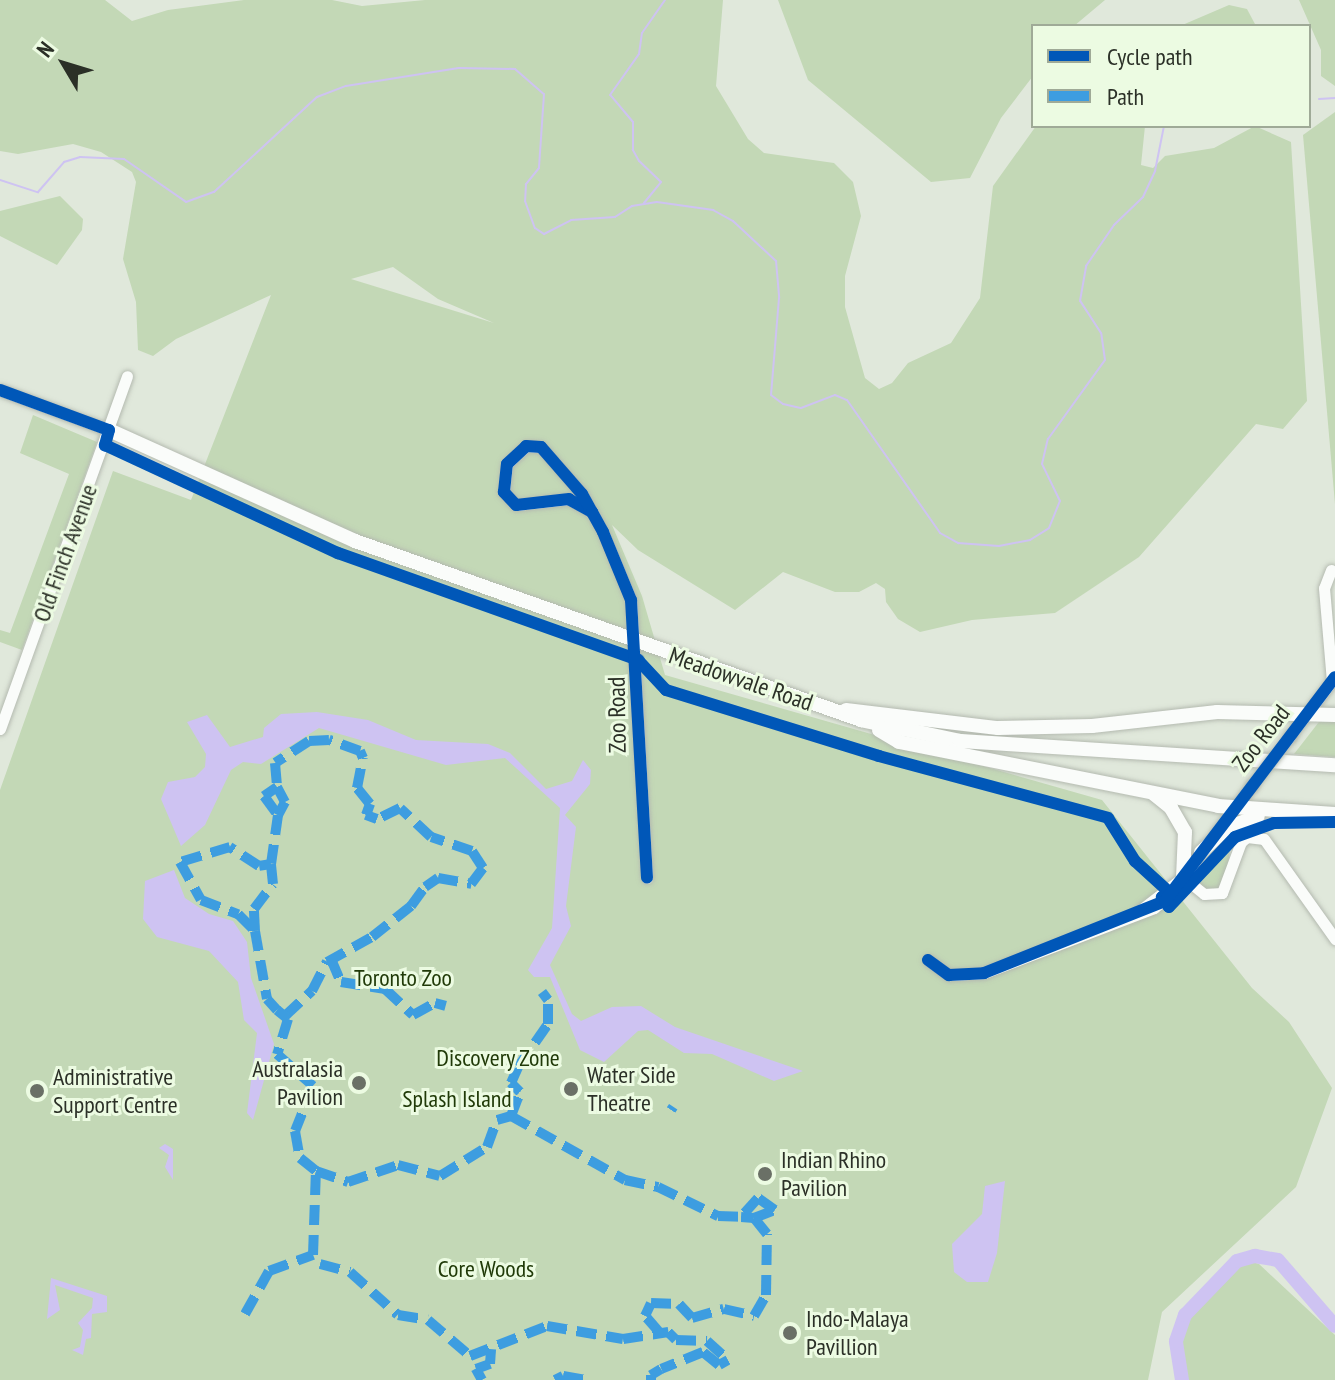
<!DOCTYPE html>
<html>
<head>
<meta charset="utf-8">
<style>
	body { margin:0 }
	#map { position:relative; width:1335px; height:1380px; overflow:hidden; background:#e0e8db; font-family:"PT Sans Narrow",sans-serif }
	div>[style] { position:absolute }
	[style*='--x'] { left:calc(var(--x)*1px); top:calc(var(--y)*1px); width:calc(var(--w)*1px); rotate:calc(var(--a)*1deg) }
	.green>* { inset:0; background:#c3d8b6 }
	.water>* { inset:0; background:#cec3f2 }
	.stream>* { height:2px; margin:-1px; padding:0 1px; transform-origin:1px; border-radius:1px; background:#cec3f2 }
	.river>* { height:14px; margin:-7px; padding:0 7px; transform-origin:7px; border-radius:7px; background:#cec3f2 }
	.roads { filter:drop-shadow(0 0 2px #b4bab0) drop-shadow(0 0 2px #b4bab0) }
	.minor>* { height:11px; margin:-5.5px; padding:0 5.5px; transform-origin:5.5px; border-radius:5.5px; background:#fafcfa }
	.major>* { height:14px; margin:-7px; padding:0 7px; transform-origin:7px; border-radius:7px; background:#fafcfa }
	.bridges { filter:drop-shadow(0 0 2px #b4bab0) drop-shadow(0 0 2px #b4bab0) }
	.minor-bridge>* { height:11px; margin:-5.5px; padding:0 5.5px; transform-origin:5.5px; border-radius:5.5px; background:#fafcfa }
	.quiet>* { height:10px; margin-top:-5px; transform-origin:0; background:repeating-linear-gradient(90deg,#3d9de0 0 20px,transparent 0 30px) }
	.cycleway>* { height:12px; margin:-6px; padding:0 6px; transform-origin:6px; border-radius:6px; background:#0057b8 }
	.dots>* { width:22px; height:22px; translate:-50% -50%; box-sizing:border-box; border:4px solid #ecfbe2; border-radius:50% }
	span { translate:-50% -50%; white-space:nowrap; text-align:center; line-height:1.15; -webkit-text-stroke:6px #ecfbe2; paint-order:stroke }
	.street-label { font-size:24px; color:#2b3027 }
	.park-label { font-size:24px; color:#203a08 }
	.poi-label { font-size:24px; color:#2b3027 }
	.right { translate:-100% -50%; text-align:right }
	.left { translate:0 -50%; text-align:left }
	.legend { position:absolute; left:1031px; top:24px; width:280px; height:104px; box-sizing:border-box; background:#ecfbe2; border:2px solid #9faa97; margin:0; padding:10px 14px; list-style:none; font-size:24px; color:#2b3027 }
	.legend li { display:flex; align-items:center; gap:16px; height:40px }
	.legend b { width:40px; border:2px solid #9faa97 }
	.north { position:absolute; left:24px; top:24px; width:80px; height:80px; -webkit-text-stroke:6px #ecfbe2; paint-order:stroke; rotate:308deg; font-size:22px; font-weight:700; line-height:32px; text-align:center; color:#2b3027 }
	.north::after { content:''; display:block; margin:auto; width:28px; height:36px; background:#2b3027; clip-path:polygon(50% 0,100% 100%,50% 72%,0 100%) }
</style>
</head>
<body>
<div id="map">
	<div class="green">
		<i style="clip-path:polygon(evenodd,0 0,105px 0,132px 21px,168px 10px,244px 0,332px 0,362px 6px,425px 0,723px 0,716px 86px,748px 139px,764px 153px,834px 163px,853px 182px,861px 216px,845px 276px,845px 307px,865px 378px,879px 389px,892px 383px,908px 363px,951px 343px,980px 298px,993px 186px,1036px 126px,1145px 126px,1141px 165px,1153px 168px,1165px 156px,1214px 148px,1255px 126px,1291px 142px,1307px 401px,1283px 429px,1256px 424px,1139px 557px,1055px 613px,972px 620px,920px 632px,898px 619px,886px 602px,885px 589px,876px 583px,859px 592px,835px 592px,783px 572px,735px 610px,638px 550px,612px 525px,642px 596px,665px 675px,1102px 800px,1252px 988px,1289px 1022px,1332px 1088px,1296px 1187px,1162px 1312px,1148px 1380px,0 1380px,0 790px,113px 471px,191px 500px,271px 295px,176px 339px,153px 356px,138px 350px,136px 302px,123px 259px,136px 182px,132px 172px,101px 152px,73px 144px,18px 154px,0 151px,0 0,393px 267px,438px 299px,494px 323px,351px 279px,393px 267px)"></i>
		<i style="clip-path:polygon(778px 0,1105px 0,1074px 26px,1033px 26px,1033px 76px,1001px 118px,970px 178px,931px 182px,808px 80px)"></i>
		<i style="clip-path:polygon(1299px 0,1335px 0,1335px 86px,1321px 76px,1321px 50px)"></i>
		<i style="clip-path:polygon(1229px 5px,1247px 9px,1256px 26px,1180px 26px)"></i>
		<i style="clip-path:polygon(1335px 112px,1335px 504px,1303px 135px)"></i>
		<i style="clip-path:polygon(60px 196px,83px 219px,82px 230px,57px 265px,0 236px,0 211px)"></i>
		<i style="clip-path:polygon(33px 415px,97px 442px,22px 650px,0 642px,0 630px,10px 633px,69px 474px,20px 453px)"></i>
		<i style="clip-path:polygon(1322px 718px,1335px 720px,1335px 757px,1294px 754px)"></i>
		<i style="clip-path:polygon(1231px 845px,1226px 876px,1217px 890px,1204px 890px,1199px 884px)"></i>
		<i style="clip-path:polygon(1240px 1258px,1259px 1264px,1335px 1335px,1335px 1380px,1183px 1380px,1175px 1347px,1185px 1316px)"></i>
	</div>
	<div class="water">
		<i style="clip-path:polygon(317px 712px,368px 720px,416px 740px,488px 744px,510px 753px,546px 789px,572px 781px,583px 760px,591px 770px,590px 784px,565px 815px,576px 827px,566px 906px,571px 926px,550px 965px,572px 1014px,581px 1021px,612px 1007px,641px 1006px,675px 1027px,803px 1071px,774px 1081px,712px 1054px,684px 1053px,648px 1030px,638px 1031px,604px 1062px,580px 1050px,550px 977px,534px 977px,528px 970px,552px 928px,560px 808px,505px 758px,446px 765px,319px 728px,261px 764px,243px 762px,231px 770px,205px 825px,181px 846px,161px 799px,168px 782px,195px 777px,205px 767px,206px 754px,187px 722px,207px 715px,230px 747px,263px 737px,264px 728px,281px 714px)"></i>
		<i style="clip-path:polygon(174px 870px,185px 898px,209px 914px,233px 921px,247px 942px,251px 978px,274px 1044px,253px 1120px,247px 1113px,257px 1033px,244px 1020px,238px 982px,209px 951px,157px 937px,143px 919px,145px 881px)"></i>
		<i style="clip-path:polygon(165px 1144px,173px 1149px,173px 1180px,165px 1167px,169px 1155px,159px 1148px)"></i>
		<i style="clip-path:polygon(1005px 1181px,997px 1253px,988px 1282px,967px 1282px,954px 1272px,952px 1244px,982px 1214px,985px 1186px)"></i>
		<i style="clip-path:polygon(51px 1278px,107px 1296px,107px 1312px,92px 1314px,91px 1338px,86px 1339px,83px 1355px,72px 1350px,80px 1347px,83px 1330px,78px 1323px,92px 1308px,93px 1298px,55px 1285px,60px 1310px,47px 1319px)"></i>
	</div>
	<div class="stream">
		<i style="--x:1319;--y:99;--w:16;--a:-4"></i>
		<i style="--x:0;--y:180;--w:40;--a:18"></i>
		<i style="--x:38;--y:192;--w:40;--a:-49"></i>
		<i style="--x:64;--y:162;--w:17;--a:-17"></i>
		<i style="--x:80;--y:157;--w:44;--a:2.6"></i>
		<i style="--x:124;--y:159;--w:75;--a:34.7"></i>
		<i style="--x:186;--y:202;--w:30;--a:-20"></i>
		<i style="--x:214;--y:192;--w:140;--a:-42.7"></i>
		<i style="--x:317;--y:97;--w:31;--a:-21"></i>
		<i style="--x:346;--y:86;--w:114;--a:-9.1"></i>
		<i style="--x:459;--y:68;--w:56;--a:1"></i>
		<i style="--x:515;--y:69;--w:38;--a:41"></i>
		<i style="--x:544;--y:94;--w:74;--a:93.9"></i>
		<i style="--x:539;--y:168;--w:21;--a:129"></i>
		<i style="--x:526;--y:184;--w:17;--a:93"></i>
		<i style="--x:525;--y:201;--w:29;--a:70"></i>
		<i style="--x:535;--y:228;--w:11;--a:34"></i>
		<i style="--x:544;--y:234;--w:30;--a:-27"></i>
		<i style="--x:571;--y:220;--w:44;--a:-3.9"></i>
		<i style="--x:615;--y:217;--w:20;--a:-33"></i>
		<i style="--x:632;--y:206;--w:25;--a:-9"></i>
		<i style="--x:657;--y:202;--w:57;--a:8.1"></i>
		<i style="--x:713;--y:210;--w:23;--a:29"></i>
		<i style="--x:733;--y:221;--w:59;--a:42.9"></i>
		<i style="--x:776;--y:261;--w:37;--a:85"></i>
		<i style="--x:779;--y:298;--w:97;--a:94.7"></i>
		<i style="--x:771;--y:395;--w:15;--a:37"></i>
		<i style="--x:783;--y:404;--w:18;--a:13"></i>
		<i style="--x:801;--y:408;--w:36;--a:-21"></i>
		<i style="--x:835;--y:395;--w:13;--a:23"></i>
		<i style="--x:847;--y:400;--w:162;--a:55"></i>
		<i style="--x:940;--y:533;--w:21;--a:29"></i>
		<i style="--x:958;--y:543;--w:41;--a:4.2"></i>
		<i style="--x:999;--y:546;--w:32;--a:-11"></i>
		<i style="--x:1030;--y:540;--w:22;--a:-32"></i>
		<i style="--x:1049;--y:528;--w:29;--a:-68"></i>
		<i style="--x:1060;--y:501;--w:41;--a:-115.9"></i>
		<i style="--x:1042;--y:464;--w:26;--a:-77"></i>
		<i style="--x:1048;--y:439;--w:97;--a:-54.2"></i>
		<i style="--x:1105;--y:360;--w:27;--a:-98"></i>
		<i style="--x:1101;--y:333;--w:38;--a:-123"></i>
		<i style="--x:1080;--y:301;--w:36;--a:-80"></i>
		<i style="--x:1086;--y:266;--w:50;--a:-55.7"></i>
		<i style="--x:1114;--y:225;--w:40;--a:-44"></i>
		<i style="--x:1143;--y:197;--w:29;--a:-65"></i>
		<i style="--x:1155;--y:171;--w:46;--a:-78.7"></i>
		<i style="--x:644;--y:203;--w:27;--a:-51"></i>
		<i style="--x:661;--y:182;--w:30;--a:-136"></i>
		<i style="--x:639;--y:161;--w:13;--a:-119"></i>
		<i style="--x:633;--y:150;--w:28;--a:-90"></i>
		<i style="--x:633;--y:122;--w:35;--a:-130"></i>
		<i style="--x:610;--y:95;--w:50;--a:-54.7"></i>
		<i style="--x:639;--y:54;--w:21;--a:-82"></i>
		<i style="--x:642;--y:33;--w:40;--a:-55.1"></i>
	</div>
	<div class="river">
		<i style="--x:1182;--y:1380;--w:39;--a:-99"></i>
		<i style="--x:1176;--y:1341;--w:28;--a:-71"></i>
		<i style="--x:1185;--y:1315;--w:75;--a:-46.1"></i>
		<i style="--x:1237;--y:1261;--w:19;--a:-16"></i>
		<i style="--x:1255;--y:1256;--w:23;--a:10"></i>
		<i style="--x:1278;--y:1260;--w:87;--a:49.2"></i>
	</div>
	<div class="roads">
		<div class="minor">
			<i style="--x:0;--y:390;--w:116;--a:20.2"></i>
			<i style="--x:592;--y:512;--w:26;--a:-151"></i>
			<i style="--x:569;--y:499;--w:53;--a:173.5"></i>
			<i style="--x:516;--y:505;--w:18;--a:-133"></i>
			<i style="--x:504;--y:492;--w:28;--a:-84"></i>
			<i style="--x:507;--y:464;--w:26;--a:-43"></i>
			<i style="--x:526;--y:446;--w:15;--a:4"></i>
			<i style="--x:541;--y:447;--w:62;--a:48.9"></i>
			<i style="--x:582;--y:494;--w:21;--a:61"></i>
			<i style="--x:592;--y:512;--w:23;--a:61"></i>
			<i style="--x:603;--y:532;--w:74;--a:67.6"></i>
			<i style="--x:631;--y:600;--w:278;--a:86.7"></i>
			<i style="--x:1331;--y:570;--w:19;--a:111"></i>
			<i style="--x:1324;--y:588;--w:94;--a:85.1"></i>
			<i style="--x:0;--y:729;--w:375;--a:-70.2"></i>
			<i style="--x:1290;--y:736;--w:74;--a:-52.7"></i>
			<i style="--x:1215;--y:834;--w:61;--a:-52.9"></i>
			<i style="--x:1183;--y:877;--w:27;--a:39"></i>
			<i style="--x:1204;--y:894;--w:18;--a:-3"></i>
			<i style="--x:1222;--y:893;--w:54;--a:-69.6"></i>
			<i style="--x:1241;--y:842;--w:8;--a:-40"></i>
			<i style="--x:1247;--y:837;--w:17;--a:7"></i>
			<i style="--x:1264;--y:839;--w:123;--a:54.6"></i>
			<i style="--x:1139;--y:911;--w:56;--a:-37.7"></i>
			<i style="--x:928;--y:960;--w:26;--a:36"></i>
			<i style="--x:949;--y:975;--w:35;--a:-3"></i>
			<i style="--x:984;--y:973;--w:182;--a:-20.9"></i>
			<i style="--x:1154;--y:908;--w:28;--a:-38"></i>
			<i style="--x:1176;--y:891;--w:52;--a:-57.5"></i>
		</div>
		<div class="major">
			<i style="--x:109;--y:430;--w:270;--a:24.3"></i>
			<i style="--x:355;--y:541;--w:537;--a:19.48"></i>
			<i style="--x:861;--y:720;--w:101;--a:12"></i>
			<i style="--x:960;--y:741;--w:376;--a:3.7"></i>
			<i style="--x:846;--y:710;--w:153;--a:6.8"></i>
			<i style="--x:998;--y:728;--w:94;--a:-1.2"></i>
			<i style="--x:1092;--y:726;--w:126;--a:-6.4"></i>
			<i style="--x:1217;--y:712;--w:118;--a:1.5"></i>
			<i style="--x:879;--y:730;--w:23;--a:31"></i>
			<i style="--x:899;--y:742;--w:325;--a:11.3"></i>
			<i style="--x:1218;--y:806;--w:117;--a:3.9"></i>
			<i style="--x:1154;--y:794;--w:22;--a:39"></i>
			<i style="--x:1171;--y:808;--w:28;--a:60"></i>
			<i style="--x:1185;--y:832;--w:45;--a:92.5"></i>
			<i style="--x:1201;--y:852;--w:35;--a:-43"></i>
			<i style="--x:1227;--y:828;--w:33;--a:-21"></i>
		</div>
	</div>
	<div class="bridges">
		<div class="minor-bridge">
			<i style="--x:1252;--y:785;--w:62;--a:-52.2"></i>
		</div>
	</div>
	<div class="quiet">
		<i style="--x:277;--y:787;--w:17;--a:62"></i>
		<i style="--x:285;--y:802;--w:15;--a:118"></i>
		<i style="--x:255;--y:931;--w:22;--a:-93"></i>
		<i style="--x:254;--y:909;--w:31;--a:-53"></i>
		<i style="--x:273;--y:884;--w:20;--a:-96"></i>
		<i style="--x:331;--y:959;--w:25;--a:67"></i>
		<i style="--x:341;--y:982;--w:45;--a:9"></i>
		<i style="--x:385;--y:989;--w:38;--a:43"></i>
		<i style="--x:413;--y:1015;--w:25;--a:-29"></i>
		<i style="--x:435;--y:1003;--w:11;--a:15"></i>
		<i style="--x:285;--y:1016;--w:37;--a:-43"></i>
		<i style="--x:312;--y:991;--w:33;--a:-63"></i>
		<i style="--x:327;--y:962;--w:51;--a:-29.1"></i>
		<i style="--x:372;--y:937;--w:50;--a:-38.5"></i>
		<i style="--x:411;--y:906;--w:24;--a:-54"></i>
		<i style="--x:425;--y:887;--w:16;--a:-35"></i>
		<i style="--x:438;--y:878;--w:34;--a:10"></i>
		<i style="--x:471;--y:884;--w:20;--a:-53"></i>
		<i style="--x:483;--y:868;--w:20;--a:-123"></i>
		<i style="--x:472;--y:851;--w:43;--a:-161.1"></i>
		<i style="--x:431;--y:837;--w:42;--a:-136.9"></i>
		<i style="--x:400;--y:808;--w:25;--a:154"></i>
		<i style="--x:377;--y:819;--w:12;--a:-160"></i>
		<i style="--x:366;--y:815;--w:12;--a:-70"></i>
		<i style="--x:370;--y:804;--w:21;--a:-129"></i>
		<i style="--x:357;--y:788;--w:31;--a:-79"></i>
		<i style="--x:363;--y:758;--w:8;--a:-113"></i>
		<i style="--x:360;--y:751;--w:33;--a:-160"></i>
		<i style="--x:329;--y:740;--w:20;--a:177"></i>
		<i style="--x:309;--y:741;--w:40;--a:147.1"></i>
		<i style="--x:275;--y:763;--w:24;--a:85"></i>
		<i style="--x:277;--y:787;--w:16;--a:145"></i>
		<i style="--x:264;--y:796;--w:24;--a:54"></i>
		<i style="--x:278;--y:815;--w:49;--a:98.1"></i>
		<i style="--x:271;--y:864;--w:12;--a:171"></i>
		<i style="--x:259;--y:866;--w:35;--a:-147"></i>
		<i style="--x:230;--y:847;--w:52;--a:163.3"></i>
		<i style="--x:180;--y:862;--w:43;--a:61.1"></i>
		<i style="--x:201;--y:900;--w:40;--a:21"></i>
		<i style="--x:238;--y:914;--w:24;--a:45"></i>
		<i style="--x:255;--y:931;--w:69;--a:80"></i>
		<i style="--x:267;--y:999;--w:15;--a:48"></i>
		<i style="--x:277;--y:1010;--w:14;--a:39"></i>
		<i style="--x:288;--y:1019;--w:37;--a:107"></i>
		<i style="--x:277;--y:1054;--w:48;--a:41.6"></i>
		<i style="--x:313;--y:1086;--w:48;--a:111.8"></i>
		<i style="--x:295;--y:1131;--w:27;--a:80"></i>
		<i style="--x:300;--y:1158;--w:21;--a:39"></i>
		<i style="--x:316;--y:1171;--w:34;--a:19"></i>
		<i style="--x:348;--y:1182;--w:53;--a:-18.8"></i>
		<i style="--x:398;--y:1165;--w:43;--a:14.7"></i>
		<i style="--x:440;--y:1176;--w:55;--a:-31.7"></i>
		<i style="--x:487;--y:1147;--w:29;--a:-70"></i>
		<i style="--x:497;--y:1120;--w:15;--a:-16"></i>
		<i style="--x:511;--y:1116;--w:26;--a:-69"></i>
		<i style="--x:520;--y:1092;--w:13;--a:-135"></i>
		<i style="--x:511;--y:1083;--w:17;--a:-66"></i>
		<i style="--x:518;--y:1067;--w:52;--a:-55.1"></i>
		<i style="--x:548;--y:1024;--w:24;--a:-90"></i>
		<i style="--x:548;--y:1000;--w:10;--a:-127"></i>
		<i style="--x:671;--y:1110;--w:4;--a:-56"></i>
		<i style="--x:511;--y:1116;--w:131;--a:29.3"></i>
		<i style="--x:625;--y:1180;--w:34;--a:12"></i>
		<i style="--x:658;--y:1187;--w:67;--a:25.8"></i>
		<i style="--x:718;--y:1216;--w:23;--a:2"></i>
		<i style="--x:741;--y:1217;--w:13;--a:4"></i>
		<i style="--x:754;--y:1218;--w:22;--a:-21"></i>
		<i style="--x:775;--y:1210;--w:21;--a:-145"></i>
		<i style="--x:758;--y:1198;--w:25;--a:132"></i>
		<i style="--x:320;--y:1264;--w:31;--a:15"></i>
		<i style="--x:350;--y:1272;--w:64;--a:41.9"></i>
		<i style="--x:398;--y:1315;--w:30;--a:9"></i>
		<i style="--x:428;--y:1320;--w:55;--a:40.6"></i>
		<i style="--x:470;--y:1356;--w:83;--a:-21.3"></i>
		<i style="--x:547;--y:1326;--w:77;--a:9.7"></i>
		<i style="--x:623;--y:1339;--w:46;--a:-8.8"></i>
		<i style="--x:668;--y:1332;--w:11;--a:45"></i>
		<i style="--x:676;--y:1340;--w:31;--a:2"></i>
		<i style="--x:707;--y:1341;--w:28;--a:42"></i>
		<i style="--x:728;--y:1360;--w:10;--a:151"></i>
		<i style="--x:719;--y:1365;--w:21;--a:-141"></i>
		<i style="--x:703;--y:1352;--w:45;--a:158"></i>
		<i style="--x:661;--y:1369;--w:12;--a:149"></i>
		<i style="--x:651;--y:1375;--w:5;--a:90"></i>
		<i style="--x:245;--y:1314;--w:49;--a:-60.8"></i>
		<i style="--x:269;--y:1271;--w:47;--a:-20"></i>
		<i style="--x:313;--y:1255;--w:84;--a:-88"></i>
		<i style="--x:660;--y:1333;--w:23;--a:-131"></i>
		<i style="--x:645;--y:1316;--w:14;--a:-65"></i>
		<i style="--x:651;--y:1303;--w:28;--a:2"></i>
		<i style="--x:679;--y:1304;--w:19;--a:47"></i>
		<i style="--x:692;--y:1318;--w:33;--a:-16"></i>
		<i style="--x:724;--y:1309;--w:31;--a:13"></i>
		<i style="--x:754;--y:1316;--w:24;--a:-60"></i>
		<i style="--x:766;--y:1295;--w:61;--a:-89.1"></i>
		<i style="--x:767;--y:1234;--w:21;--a:-129"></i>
		<i style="--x:482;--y:1380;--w:13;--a:-119"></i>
		<i style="--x:476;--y:1369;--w:15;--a:-20"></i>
		<i style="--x:490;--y:1364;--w:15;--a:-86"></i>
		<i style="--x:555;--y:1380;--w:9;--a:-27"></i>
		<i style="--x:563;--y:1376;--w:23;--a:10"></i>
	</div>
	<div class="cycleway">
		<i style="--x:0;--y:390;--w:116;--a:20.2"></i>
		<i style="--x:109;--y:430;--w:16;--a:105"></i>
		<i style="--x:105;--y:445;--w:257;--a:24.9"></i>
		<i style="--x:338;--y:553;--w:319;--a:19.6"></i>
		<i style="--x:638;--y:660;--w:41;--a:47"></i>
		<i style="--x:666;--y:690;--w:223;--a:17.2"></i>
		<i style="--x:879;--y:756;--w:237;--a:15.1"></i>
		<i style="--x:1108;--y:818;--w:51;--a:57.9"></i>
		<i style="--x:1135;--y:861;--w:46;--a:42.4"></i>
		<i style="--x:1169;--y:892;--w:9;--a:144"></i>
		<i style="--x:1162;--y:897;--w:12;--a:55"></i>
		<i style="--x:1169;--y:907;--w:96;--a:-46.7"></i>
		<i style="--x:1235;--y:837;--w:41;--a:-19.7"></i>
		<i style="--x:1274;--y:823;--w:61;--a:-0.9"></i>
		<i style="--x:592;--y:512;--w:26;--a:-151"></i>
		<i style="--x:569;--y:499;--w:53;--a:173.5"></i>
		<i style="--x:516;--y:505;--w:18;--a:-133"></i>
		<i style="--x:504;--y:492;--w:28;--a:-84"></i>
		<i style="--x:507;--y:464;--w:26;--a:-43"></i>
		<i style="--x:526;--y:446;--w:15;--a:4"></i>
		<i style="--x:541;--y:447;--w:62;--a:48.9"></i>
		<i style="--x:582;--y:494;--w:21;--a:61"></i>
		<i style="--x:592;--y:512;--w:23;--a:61"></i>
		<i style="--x:603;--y:532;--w:74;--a:67.6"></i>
		<i style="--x:631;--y:600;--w:278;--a:86.7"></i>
		<i style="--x:928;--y:960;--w:26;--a:36"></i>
		<i style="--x:949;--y:975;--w:35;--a:-3"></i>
		<i style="--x:984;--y:973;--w:195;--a:-21.7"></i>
		<i style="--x:1165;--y:901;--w:281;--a:-52.8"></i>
	</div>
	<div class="dots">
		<i style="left:359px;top:1083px;background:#6a7066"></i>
		<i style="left:571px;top:1089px;background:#6a7066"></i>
		<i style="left:37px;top:1091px;background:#6a7066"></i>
		<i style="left:765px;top:1174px;background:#6a7066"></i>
		<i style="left:790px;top:1333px;background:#6a7066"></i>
	</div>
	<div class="street-label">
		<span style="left:65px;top:553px;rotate:-70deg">Old Finch Avenue</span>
		<span style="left:741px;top:679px;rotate:19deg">Meadowvale Road</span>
		<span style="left:617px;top:715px;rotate:-91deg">Zoo Road</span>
		<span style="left:1261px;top:738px;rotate:-52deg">Zoo Road</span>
	</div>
	<div class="park-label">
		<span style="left:403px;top:978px">Toronto Zoo</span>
		<span style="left:498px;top:1058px">Discovery Zone</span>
		<span style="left:457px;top:1099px">Splash Island</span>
		<span style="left:486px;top:1269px">Core Woods</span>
	</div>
	<div class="poi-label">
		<span class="right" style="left:343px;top:1083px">Australasia<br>Pavilion</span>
		<span class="left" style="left:587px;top:1089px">Water Side<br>Theatre</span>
		<span class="left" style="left:53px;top:1091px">Administrative<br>Support Centre</span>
		<span class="left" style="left:781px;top:1174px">Indian Rhino<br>Pavilion</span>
		<span class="left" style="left:806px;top:1333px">Indo-Malaya<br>Pavillion</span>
	</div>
	<ul class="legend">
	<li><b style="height:10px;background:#0057b8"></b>Cycle path</li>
	<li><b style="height:10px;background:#3d9de0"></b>Path</li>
	</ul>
	<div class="north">N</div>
</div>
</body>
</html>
